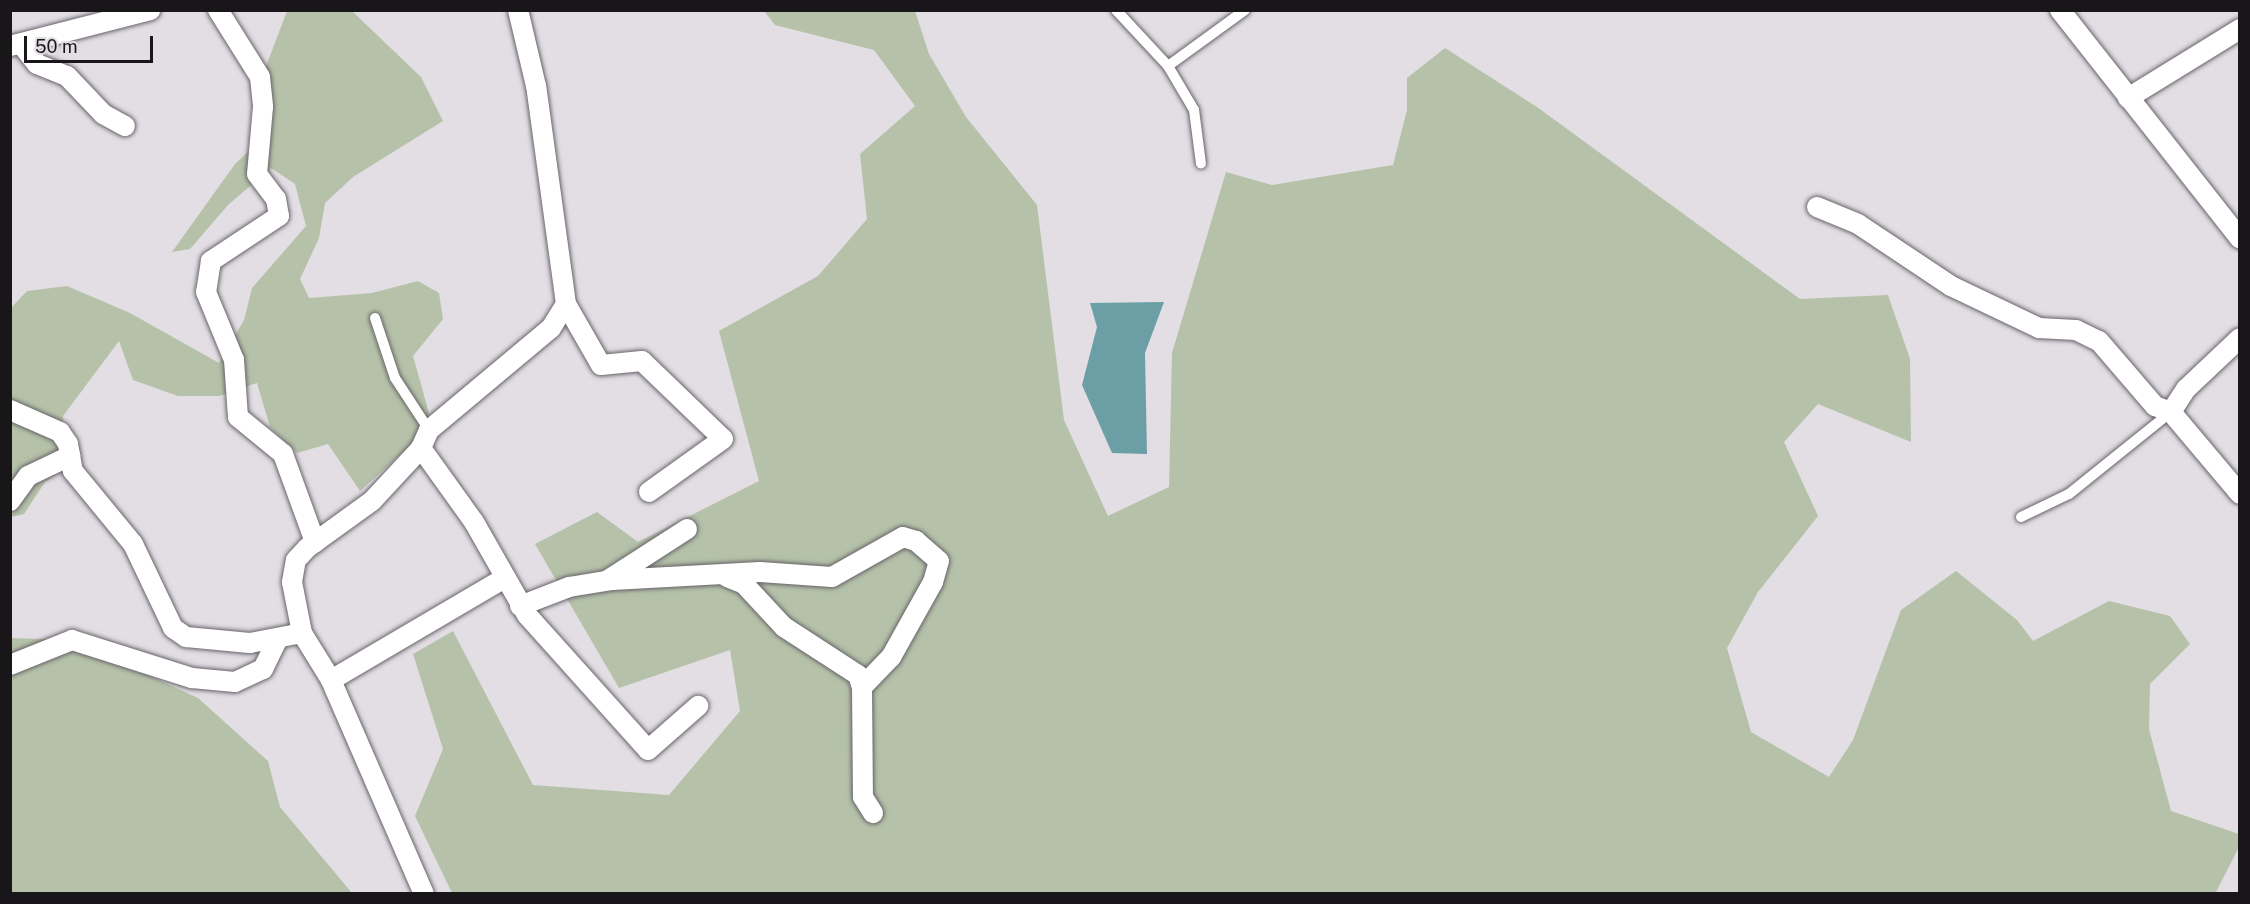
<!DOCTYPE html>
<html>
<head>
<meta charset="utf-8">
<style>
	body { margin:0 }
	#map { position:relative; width:2250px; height:904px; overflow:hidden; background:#e2dee4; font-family:"Public Sans",sans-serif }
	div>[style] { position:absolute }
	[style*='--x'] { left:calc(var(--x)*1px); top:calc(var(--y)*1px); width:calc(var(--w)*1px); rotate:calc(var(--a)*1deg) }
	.green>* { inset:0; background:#b5c2a9 }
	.water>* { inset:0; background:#6b9fa5 }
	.roads { filter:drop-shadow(0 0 2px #686469) drop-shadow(0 0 2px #686469) }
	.service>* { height:10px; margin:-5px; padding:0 5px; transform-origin:5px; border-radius:5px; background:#fff }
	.minor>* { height:20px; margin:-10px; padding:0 10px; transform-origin:10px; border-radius:10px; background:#fff }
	span { translate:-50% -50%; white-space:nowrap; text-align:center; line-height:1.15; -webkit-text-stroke:4.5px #e2dee4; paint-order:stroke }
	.frame { position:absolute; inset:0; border:12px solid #181618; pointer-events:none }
	.scale { position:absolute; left:24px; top:36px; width:129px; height:27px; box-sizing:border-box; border:3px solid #181618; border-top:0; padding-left:8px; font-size:18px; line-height:21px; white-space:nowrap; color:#181618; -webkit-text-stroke:4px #e2dee4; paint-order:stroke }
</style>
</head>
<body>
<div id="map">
	<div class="green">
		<i style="clip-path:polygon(287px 11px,352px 11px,421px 77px,443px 121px,353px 177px,325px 203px,319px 238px,300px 279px,309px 298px,372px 293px,418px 281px,439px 293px,443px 319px,413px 356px,429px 413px,413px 443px,360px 491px,328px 444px,297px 453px,270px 427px,257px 383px,219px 396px,178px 396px,133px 380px,119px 341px,63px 416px,65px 469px,45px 482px,24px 514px,11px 517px,11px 308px,27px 291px,67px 286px,130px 313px,219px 363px,244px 320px,252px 288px,306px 226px,295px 184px,271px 168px,228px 205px,190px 249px,172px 252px,235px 164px,271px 130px,265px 69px)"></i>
		<i style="clip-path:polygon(764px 11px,915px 11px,929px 54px,966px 117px,1037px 205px,1064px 420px,1108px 516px,1169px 487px,1172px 353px,1226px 172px,1272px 185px,1393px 165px,1407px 110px,1407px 78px,1445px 48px,1537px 107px,1800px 299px,1888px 295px,1910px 359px,1911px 442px,1818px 404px,1784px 442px,1818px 516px,1758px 592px,1727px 648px,1751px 732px,1829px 777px,1853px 740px,1901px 610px,1956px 571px,2017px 620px,2033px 641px,2109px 601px,2170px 616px,2190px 644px,2150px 684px,2149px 729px,2171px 811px,2239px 834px,2239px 847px,2215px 894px,452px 893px,415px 816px,443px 749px,413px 654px,453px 631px,533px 785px,669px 795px,740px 711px,730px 650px,619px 688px,535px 544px,597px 512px,638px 542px,759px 481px,719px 331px,818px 276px,867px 219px,860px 154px,915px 106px,874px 50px,775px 25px)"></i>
		<i style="clip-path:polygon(11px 638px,72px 640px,198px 698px,268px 761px,280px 807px,352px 893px,11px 894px)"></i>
	</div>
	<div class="water">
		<i style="clip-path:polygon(1164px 302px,1145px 353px,1147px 454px,1112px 453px,1082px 385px,1097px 327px,1090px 303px)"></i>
	</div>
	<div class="roads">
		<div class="service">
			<i style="--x:1116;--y:10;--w:76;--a:47.1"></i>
			<i style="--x:1168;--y:66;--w:51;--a:59.4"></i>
			<i style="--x:1194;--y:110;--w:54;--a:82.6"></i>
			<i style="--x:1168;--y:66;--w:95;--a:-36"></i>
			<i style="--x:375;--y:318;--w:63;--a:71.6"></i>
			<i style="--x:395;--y:378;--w:62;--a:56.8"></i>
			<i style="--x:2021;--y:517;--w:53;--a:-25.6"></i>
			<i style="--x:2069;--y:494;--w:131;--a:-38.8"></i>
		</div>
		<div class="minor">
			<i style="--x:218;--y:10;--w:79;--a:57.9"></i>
			<i style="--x:260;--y:77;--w:30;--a:84"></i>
			<i style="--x:263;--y:107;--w:67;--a:95.1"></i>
			<i style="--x:257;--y:174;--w:31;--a:53"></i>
			<i style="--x:276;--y:199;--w:17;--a:80"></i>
			<i style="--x:279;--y:216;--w:82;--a:146.5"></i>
			<i style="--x:211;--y:261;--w:31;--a:99"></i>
			<i style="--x:206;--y:292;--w:74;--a:67.6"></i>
			<i style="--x:234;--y:360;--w:57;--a:86"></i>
			<i style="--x:238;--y:417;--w:58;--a:39.4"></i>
			<i style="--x:283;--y:454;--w:94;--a:70"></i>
			<i style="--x:2060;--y:10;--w:291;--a:51.8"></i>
			<i style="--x:22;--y:45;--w:24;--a:52"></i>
			<i style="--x:37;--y:64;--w:32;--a:22"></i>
			<i style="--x:67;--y:76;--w:52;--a:46.5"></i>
			<i style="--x:103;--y:114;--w:25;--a:29"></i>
			<i style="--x:10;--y:46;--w:145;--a:-14.4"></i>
			<i style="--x:2128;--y:98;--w:132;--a:-31.6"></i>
			<i style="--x:1817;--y:207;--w:44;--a:22.5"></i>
			<i style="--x:1858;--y:224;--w:112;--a:33.7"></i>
			<i style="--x:1951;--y:286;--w:98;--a:25.5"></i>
			<i style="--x:2039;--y:328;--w:37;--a:3"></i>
			<i style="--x:2076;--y:330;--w:25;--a:26"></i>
			<i style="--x:2099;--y:341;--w:86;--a:49.3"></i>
			<i style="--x:2155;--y:406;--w:17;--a:21"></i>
			<i style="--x:2171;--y:412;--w:107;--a:49.9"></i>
			<i style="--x:566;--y:304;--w:70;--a:60.2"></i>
			<i style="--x:601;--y:365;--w:41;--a:-5.6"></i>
			<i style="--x:642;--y:361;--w:112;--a:43.9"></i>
			<i style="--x:723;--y:439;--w:91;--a:144.4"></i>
			<i style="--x:10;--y:410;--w:55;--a:23.7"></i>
			<i style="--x:60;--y:432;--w:14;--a:56"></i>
			<i style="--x:68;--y:444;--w:27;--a:80"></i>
			<i style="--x:73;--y:471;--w:94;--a:50.6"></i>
			<i style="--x:133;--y:544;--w:93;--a:64.5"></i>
			<i style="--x:173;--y:628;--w:16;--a:35"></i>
			<i style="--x:186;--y:637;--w:64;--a:5.4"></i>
			<i style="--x:250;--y:643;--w:53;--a:-10.9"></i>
			<i style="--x:2171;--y:412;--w:27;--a:-57"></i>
			<i style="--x:2186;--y:389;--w:74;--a:-43.4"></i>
			<i style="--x:421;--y:448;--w:91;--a:54.4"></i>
			<i style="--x:474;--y:522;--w:107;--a:60.3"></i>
			<i style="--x:527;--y:615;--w:181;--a:48.1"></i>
			<i style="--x:648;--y:750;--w:67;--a:-41.3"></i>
			<i style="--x:10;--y:501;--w:31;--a:-54"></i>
			<i style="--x:28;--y:476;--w:47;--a:-25.5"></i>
			<i style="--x:727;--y:577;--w:18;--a:22"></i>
			<i style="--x:744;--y:584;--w:59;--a:47.1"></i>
			<i style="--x:784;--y:627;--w:88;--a:33"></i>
			<i style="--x:858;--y:675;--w:13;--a:72"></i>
			<i style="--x:608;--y:580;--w:94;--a:-32.8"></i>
			<i style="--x:520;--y:606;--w:53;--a:-21.2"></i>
			<i style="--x:569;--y:587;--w:44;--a:-9.2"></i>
			<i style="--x:612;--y:580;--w:148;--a:-3.1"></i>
			<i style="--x:760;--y:572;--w:72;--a:4"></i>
			<i style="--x:832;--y:577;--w:81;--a:-29.4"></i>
			<i style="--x:903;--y:537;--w:14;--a:17"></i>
			<i style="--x:916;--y:541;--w:30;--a:41"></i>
			<i style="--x:939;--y:561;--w:22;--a:106"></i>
			<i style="--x:933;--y:582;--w:86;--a:119.2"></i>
			<i style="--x:891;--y:657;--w:42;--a:134"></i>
			<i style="--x:862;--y:687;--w:110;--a:89.5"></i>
			<i style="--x:863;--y:797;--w:19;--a:58"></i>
			<i style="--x:10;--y:665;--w:67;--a:-22"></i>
			<i style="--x:72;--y:640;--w:126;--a:17.6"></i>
			<i style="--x:192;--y:678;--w:43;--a:5.3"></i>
			<i style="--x:235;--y:682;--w:31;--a:-25"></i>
			<i style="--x:263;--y:669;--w:30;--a:-64"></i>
			<i style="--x:331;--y:680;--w:199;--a:-30.4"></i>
			<i style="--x:424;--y:894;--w:233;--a:-113.5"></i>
			<i style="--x:331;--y:680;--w:55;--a:-121.7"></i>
			<i style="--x:302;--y:633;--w:52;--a:-101.1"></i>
			<i style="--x:292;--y:582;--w:22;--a:-80"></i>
			<i style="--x:296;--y:560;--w:16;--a:-47"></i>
			<i style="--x:307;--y:548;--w:80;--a:-35.9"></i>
			<i style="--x:372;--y:501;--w:72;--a:-47.2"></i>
			<i style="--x:421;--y:448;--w:20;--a:-66"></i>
			<i style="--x:429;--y:430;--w:159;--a:-39.9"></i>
			<i style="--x:551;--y:328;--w:28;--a:-58"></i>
			<i style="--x:566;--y:304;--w:220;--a:-97.8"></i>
			<i style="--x:536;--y:86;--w:78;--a:-103.3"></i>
		</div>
	</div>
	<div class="frame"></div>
	<div class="scale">50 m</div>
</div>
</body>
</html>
